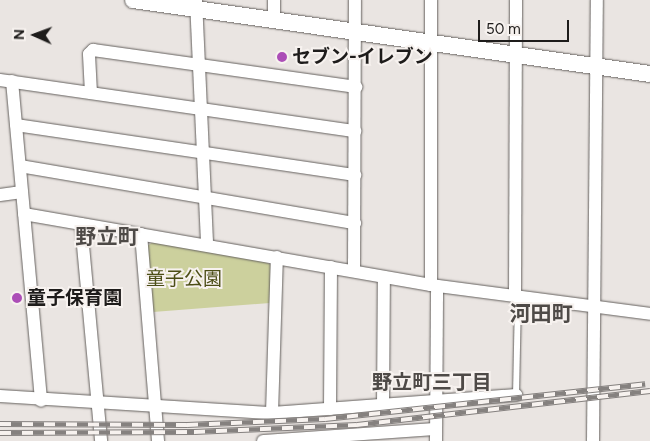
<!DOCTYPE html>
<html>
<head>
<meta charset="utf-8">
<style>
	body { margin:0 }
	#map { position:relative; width:650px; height:441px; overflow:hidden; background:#eae5e2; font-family:Figtree,"Noto Sans JP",sans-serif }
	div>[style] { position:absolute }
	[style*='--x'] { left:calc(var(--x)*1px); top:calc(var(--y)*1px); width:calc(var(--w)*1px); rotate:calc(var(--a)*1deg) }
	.green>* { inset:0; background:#ccd09d }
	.roads { filter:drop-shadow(0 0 1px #65615e) drop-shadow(0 0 1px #65615e) }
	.service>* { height:6px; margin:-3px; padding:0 3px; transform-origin:3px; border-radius:3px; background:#fff }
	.minor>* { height:12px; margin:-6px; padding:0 6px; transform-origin:6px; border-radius:6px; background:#fff }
	.tertiary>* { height:16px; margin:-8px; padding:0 8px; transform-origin:8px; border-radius:8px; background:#fff }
	.rail>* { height:5.5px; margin-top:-2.75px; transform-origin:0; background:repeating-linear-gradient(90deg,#f7f2ef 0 11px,#85817f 0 22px); box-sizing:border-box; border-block:1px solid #85817f }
	.dots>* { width:14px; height:14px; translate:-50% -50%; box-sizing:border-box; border:2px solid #f7f2ef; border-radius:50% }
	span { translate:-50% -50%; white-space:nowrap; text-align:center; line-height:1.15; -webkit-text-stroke:4px #f7f2ef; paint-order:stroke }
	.poi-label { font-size:19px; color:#1e1c1b; font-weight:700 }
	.left { translate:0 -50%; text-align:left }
	.park-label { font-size:19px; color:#4c4e17 }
	.neighbourhood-label { font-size:20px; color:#4e4a47; font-weight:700 }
	.quarter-label { font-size:21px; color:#4e4a47; font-weight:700 }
	.north { position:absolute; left:10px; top:10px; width:50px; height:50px; -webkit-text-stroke:4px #f7f2ef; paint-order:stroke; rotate:272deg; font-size:14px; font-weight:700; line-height:20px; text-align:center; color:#1e1c1b }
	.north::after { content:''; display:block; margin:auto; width:18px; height:22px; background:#1e1c1b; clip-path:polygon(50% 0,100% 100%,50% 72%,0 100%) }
	.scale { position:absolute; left:478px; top:20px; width:91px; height:22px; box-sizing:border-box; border:2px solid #1e1c1b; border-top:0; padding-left:6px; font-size:15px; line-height:18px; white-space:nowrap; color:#1e1c1b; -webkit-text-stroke:4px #f7f2ef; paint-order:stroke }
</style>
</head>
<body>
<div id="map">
	<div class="green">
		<i style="clip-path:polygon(153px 242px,264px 261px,271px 265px,270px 303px,153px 312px,147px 246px)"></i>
	</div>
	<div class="roads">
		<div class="service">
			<i style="--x:516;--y:395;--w:98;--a:-88.8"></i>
		</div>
		<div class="minor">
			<i style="--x:196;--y:0;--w:245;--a:87.4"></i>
			<i style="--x:274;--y:0;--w:20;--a:90"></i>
			<i style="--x:0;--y:80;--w:359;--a:8.2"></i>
			<i style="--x:12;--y:81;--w:321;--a:84.8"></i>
			<i style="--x:91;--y:93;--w:39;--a:-93"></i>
			<i style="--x:89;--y:54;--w:6;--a:-45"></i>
			<i style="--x:93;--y:50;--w:266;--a:8"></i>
			<i style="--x:16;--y:125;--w:343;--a:8.4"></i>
			<i style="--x:20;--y:166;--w:340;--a:9.7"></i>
			<i style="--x:0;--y:195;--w:22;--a:-8"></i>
			<i style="--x:24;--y:214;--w:413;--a:9.9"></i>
			<i style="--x:431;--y:285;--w:221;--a:7.5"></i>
			<i style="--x:81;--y:224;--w:218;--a:84.7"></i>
			<i style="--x:141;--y:234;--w:208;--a:85.3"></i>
			<i style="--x:354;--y:271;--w:271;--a:-89.8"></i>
			<i style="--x:431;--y:285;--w:285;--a:-90"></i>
			<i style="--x:515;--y:296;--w:296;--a:-89.8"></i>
			<i style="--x:0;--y:396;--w:273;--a:3.6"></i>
			<i style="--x:272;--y:413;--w:245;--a:-4.2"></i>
			<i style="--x:383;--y:406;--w:129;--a:-89.6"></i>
			<i style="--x:330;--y:409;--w:142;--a:-89.6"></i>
			<i style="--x:272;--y:413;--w:156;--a:-88.2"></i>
			<i style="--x:263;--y:441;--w:173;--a:-4"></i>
			<i style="--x:436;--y:441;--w:155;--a:-89.6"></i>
			<i style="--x:593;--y:441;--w:441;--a:-89.5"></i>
		</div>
		<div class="tertiary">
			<i style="--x:133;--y:0;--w:522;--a:8.15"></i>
		</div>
	</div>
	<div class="rail">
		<i style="--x:0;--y:424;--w:187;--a:0.3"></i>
		<i style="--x:187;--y:425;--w:138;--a:-2.5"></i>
		<i style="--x:325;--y:419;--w:322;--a:-6.2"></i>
		<i style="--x:0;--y:433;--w:194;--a:-0.3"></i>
		<i style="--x:194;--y:432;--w:163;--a:-2.5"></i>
		<i style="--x:357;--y:425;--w:295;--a:-6.6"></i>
	</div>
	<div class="dots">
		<i style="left:282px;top:57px;background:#ac4eb7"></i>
		<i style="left:17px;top:298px;background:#ac4eb7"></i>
	</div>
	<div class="poi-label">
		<span class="left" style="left:292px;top:57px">セブン-イレブン</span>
		<span class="left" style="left:27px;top:298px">童子保育園</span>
	</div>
	<div class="park-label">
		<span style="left:184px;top:279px">童子公園</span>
	</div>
	<div class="neighbourhood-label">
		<span style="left:432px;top:382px">野立町三丁目</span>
	</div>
	<div class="quarter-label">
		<span style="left:107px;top:237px">野立町</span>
		<span style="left:541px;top:314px">河田町</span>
	</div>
	<div class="north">N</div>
	<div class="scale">50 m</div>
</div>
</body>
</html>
